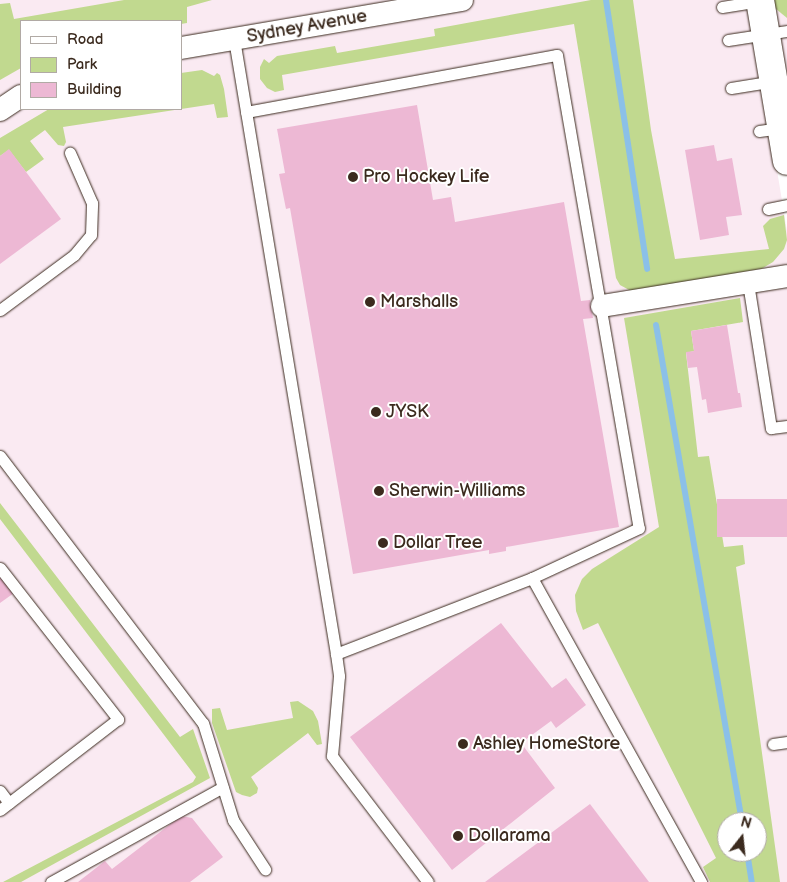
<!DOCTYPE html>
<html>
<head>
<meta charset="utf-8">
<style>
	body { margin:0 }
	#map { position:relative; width:787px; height:882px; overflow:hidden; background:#fff; font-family:"Balsamiq Sans",sans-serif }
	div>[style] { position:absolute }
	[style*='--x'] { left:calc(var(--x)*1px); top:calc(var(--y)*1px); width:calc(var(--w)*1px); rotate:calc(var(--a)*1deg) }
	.built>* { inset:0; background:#faeaf2 }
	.green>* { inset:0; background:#c1d98f }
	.stream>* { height:6px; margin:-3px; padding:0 3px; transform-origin:3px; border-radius:3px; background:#8bc0e8 }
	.building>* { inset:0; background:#edb8d4; transform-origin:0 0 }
	.roads { filter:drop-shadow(0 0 1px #3b2a1e) drop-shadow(0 0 1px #3b2a1e) }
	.service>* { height:11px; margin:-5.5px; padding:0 5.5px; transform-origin:5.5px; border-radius:5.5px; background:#fff }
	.minor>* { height:22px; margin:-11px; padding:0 11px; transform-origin:11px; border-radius:11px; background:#fff }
	.tertiary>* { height:28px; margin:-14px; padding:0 14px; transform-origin:14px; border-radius:14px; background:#fff }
	.dots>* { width:14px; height:14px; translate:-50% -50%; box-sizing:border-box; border:2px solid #fff; border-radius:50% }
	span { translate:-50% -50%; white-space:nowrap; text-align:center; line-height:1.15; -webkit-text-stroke:4px #fff; paint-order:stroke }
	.street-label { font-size:18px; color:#3b2a1e }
	.poi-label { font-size:18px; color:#3b2a1e }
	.left { translate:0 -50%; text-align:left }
	.legend { position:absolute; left:20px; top:20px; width:162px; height:90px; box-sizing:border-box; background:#fff; border:1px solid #b1aaa5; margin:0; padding:6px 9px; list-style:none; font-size:15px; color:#3b2a1e }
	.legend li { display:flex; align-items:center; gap:10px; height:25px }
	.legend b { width:25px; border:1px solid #b1aaa5 }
	.north { position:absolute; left:717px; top:812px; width:50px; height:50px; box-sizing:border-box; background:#fff; border:1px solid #b1aaa5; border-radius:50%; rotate:16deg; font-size:14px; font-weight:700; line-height:20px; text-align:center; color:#3b2a1e }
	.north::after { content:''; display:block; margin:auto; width:18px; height:22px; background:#3b2a1e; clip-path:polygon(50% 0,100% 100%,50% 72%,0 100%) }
</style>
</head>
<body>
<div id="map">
	<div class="built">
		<i style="clip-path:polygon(evenodd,0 0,749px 0,787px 231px,787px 882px,0 882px,0 0,21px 21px,181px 21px,181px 109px,21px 109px,21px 21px,0 0,727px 822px,757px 822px,757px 852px,727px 852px,727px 822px)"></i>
		<i style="clip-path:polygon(770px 0,787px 0,787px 104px)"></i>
	</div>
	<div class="green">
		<i style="clip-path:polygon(124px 0,212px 0,187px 7px,187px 23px,181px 24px,181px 21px,21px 21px,21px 68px,0 80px,0 4px,10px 3px,14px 19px)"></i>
		<i style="clip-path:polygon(591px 0,633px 0,651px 130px,675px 259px,769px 249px,763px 226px,770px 219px,784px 215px,787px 240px,784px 249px,773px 262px,761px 269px,631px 291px,620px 285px,616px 278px,574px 24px,282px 75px,284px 90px,275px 92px,267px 88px,260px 79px,260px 67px,264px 59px,269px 63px,277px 56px,335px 46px,337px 53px,435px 36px,434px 29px)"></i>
		<i style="clip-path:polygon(770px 0,787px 0,787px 18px,770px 4px)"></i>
		<i style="clip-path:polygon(202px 70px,214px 76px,217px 73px,220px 75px,224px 89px,228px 117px,217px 118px,214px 104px,63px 127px,66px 142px,64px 146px,58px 145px,45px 130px,30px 141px,44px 159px,26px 172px,9px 150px,0 156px,0 138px,49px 109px,181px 109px,181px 73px)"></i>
		<i style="clip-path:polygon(evenodd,740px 298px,743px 322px,691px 331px,694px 351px,686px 353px,698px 457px,709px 456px,724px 547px,743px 545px,745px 564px,736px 567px,780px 882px,710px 882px,703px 867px,716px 858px,598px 623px,583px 630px,576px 611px,575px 595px,582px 579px,592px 569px,659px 527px,624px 318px,740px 298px,727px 822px,757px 822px,757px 852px,727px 852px,727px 822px)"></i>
		<i style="clip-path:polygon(0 503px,180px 737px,193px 729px,210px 778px,21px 882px,3px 882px,193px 782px,196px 777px,0 519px)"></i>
		<i style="clip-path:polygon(298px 701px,313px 711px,318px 721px,322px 744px,317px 745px,308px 733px,251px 777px,258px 788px,257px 793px,250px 797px,242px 795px,236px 792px,212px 723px,212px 709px,220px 708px,227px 730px,293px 718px,290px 702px)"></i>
	</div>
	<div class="stream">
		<i style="--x:606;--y:0;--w:272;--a:81.3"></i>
		<i style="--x:656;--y:325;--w:504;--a:80.18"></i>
		<i style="--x:747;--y:852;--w:30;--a:81"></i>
	</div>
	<div class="building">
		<i style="clip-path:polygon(417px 105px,433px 200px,451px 197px,455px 222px,564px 202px,581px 301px,590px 300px,593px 318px,583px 319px,619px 527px,506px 547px,506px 551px,489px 554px,489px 550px,353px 574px,290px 208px,286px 209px,279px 174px,285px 173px,277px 129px)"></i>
		<i style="clip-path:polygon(714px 145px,717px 161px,732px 158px,742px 215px,726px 217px,729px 235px,700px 240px,685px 150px)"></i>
		<i style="clip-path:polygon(9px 149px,61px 219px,0 264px,0 156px)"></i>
		<i style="clip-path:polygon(727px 325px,738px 393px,740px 393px,742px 407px,708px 413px,706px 399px,702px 400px,697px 367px,688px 368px,686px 352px,694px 351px,691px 331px)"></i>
		<i style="left:787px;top:499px;width:38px;height:70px;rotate:90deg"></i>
		<i style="clip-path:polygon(0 575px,14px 593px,0 603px)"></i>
		<i style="clip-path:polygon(501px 623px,552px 688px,566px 678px,586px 705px,556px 728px,551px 721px,521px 743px,555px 788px,452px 870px,350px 737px)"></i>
		<i style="clip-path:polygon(590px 804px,649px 882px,485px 882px)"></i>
		<i style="clip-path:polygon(181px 816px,192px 818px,223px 857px,190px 882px,78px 882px,105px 861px,112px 869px)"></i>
	</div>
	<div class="roads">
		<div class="service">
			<i style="--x:722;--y:7;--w:38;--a:-9"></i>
			<i style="--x:234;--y:39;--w:623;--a:80.58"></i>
			<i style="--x:336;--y:654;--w:22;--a:82"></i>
			<i style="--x:339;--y:676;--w:80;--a:95"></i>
			<i style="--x:332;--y:756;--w:158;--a:52.7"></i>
			<i style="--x:728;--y:40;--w:60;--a:-8.7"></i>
			<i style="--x:731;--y:88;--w:44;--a:-9.2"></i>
			<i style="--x:246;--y:112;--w:316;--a:-10.4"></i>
			<i style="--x:557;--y:55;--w:480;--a:80.2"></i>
			<i style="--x:639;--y:528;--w:118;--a:155"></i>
			<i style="--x:532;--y:578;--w:348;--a:60.9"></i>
			<i style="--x:759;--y:131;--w:22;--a:-8"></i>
			<i style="--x:768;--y:209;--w:19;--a:-12"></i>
			<i style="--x:748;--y:283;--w:147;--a:81"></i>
			<i style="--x:771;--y:428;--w:16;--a:-7"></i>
			<i style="--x:0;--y:310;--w:92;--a:-36.6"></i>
			<i style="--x:74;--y:255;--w:26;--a:-50"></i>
			<i style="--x:91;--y:235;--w:32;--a:-88"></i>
			<i style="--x:92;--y:203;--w:55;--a:-113.7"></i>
			<i style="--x:0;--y:456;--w:335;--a:52.8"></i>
			<i style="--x:203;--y:723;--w:102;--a:72.8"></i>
			<i style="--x:233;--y:820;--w:59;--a:56.9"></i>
			<i style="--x:0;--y:568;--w:192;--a:52"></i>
			<i style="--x:118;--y:719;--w:149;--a:142.4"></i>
			<i style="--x:336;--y:654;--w:210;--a:-21.2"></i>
			<i style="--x:773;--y:744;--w:14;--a:-8"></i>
			<i style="--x:0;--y:791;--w:15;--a:53"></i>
			<i style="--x:51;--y:882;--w:196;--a:-28.9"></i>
		</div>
		<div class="minor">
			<i style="--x:181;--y:48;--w:285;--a:-9.7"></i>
			<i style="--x:0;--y:110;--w:25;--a:-34"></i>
			<i style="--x:602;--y:306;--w:187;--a:-9.2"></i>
		</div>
		<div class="tertiary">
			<i style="--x:760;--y:0;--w:163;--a:80.5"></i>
		</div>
	</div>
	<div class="dots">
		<i style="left:353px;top:177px;background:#3b2a1e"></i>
		<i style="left:370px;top:302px;background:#3b2a1e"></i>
		<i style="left:376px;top:412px;background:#3b2a1e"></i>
		<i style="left:379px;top:491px;background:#3b2a1e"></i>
		<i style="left:383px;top:543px;background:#3b2a1e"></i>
		<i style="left:463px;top:744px;background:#3b2a1e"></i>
		<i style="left:458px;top:836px;background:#3b2a1e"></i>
	</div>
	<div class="street-label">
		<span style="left:307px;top:27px;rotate:-10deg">Sydney Avenue</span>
	</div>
	<div class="poi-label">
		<span class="left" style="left:363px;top:177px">Pro Hockey Life</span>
		<span class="left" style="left:380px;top:302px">Marshalls</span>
		<span class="left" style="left:386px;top:412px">JYSK</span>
		<span class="left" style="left:389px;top:491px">Sherwin-Williams</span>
		<span class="left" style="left:393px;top:543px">Dollar Tree</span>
		<span class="left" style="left:473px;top:744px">Ashley HomeStore</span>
		<span class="left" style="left:468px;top:836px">Dollarama</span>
	</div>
	<ul class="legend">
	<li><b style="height:6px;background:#fff"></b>Road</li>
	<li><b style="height:14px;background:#c1d98f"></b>Park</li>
	<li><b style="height:14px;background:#edb8d4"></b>Building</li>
	</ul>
	<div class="north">N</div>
</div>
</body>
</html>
